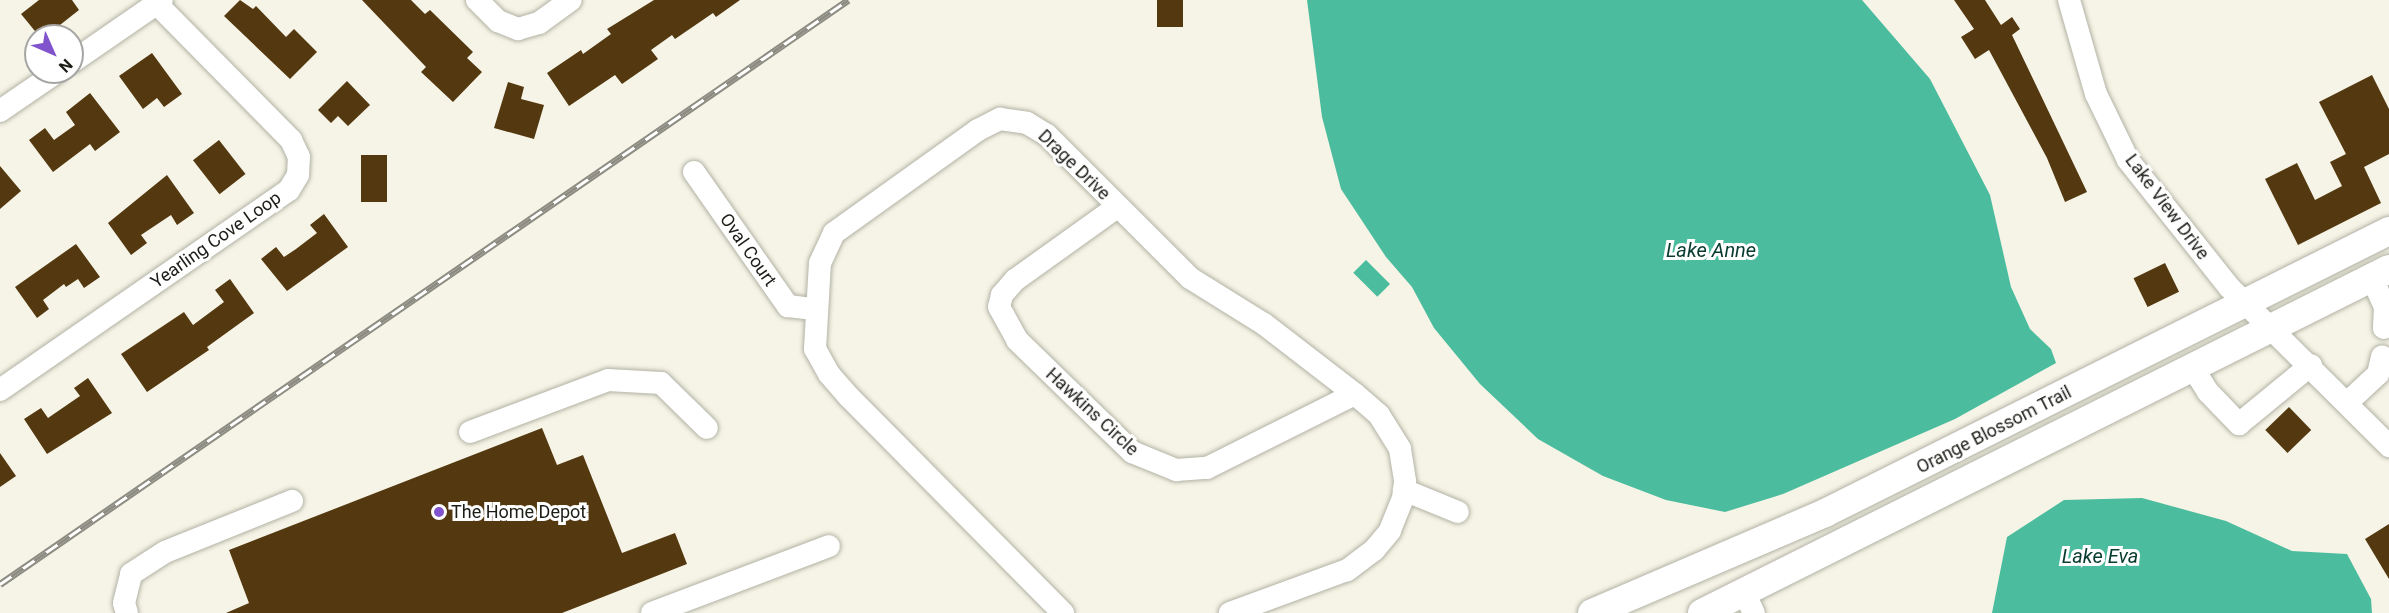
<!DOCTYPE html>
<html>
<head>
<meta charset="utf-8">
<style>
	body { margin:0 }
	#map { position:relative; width:2389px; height:613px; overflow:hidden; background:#f5f4e6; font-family:Roboto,sans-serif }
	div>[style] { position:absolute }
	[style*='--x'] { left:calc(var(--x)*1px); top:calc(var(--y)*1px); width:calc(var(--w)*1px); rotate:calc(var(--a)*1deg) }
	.water>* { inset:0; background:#4cbc9e; transform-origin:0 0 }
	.building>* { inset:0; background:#543810; transform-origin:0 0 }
	.roads { filter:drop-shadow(0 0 2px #b2b2a5) drop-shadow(0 0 2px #b2b2a5) }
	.minor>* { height:22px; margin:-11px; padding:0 11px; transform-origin:11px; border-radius:11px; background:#fff }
	.major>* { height:28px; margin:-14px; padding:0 14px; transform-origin:14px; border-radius:14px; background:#fff }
	.rail>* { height:7px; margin-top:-3.5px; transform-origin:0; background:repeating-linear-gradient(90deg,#fff 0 14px,#8d8c83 0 28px); box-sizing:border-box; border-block:2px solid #8d8c83 }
	.dots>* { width:16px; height:16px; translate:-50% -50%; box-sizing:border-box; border:3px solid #fff; border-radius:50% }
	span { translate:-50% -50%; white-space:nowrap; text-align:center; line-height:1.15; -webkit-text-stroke:6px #fff; paint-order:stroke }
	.street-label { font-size:18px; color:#1d1d18 }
	.poi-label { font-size:18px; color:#1d1d18 }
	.left { translate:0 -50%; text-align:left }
	.water-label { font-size:20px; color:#083b2f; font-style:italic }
	.north { position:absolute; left:24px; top:24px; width:60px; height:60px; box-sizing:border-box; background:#fff; border:2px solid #a5a5a3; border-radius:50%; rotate:135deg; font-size:16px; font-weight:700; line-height:24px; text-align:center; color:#1d1d18 }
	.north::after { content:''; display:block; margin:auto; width:21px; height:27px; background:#8153cc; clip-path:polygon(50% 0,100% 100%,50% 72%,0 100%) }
</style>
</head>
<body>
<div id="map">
	<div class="water">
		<i style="clip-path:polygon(1307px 0,1862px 0,1930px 79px,1990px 195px,2011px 287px,2030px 329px,2051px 349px,2056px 363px,1955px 419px,1783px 494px,1725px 512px,1666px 500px,1603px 476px,1538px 439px,1480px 384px,1434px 328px,1412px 287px,1386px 257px,1341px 189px,1322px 117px)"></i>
		<i style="left:1366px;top:260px;width:34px;height:18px;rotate:45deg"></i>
		<i style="clip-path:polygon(2142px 498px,2226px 521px,2292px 551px,2347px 554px,2371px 599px,2372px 613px,1992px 613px,2007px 537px,2064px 500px)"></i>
	</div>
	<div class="building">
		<i style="clip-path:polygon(39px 0,72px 0,79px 10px,46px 36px,39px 36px,21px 14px)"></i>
		<i style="clip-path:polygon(240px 0,253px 9px,256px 6px,286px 37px,294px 29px,317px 52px,290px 79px,224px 16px)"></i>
		<i style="clip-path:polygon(362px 0,411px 0,425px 14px,430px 10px,473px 52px,467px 58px,482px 72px,453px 102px,421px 72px,426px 67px)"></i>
		<i style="clip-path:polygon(654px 0,740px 0,716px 17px,713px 13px,675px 39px,672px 35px,651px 50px,658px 59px,622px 84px,615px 75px,569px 106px,547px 73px,581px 50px,583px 54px,611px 34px,607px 29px)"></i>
		<i style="left:1157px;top:0;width:26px;height:27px"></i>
		<i style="clip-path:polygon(1954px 0,1985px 0,2001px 25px,2012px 17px,2020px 29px,2012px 35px,2087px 192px,2065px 202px,2047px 158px,1989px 50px,1975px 59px,1961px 37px,1974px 29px)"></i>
		<i style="clip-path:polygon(152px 53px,182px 94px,164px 107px,157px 98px,143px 109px,119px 76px)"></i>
		<i style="clip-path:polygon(2372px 75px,2389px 109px,2389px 154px,2364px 167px,2381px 203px,2298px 245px,2265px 179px,2297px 163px,2315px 200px,2342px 186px,2330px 162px,2346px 154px,2319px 102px)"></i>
		<i style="clip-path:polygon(347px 81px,370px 105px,348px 126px,338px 116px,331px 123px,318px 110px)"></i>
		<i style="clip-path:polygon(508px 82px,524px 87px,521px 99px,544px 105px,534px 139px,494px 128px)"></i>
		<i style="clip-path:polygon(90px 93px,120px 132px,95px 151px,90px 144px,53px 172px,29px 140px,45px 128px,54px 140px,75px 125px,66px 112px)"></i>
		<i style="left:219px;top:140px;width:43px;height:33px;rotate:52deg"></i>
		<i style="left:361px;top:155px;width:26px;height:47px"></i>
		<i style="clip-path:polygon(0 166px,21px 191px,0 209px)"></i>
		<i style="clip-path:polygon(167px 175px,194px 213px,177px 225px,171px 215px,141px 235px,147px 243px,131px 255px,108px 223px)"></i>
		<i style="clip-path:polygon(324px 214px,348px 247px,287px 291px,261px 259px,276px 247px,284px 257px,296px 249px,317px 233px,310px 225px)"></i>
		<i style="clip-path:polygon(76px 244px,100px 277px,84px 288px,78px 279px,66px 287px,64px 284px,43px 300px,49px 309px,37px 318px,15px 287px)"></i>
		<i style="left:2165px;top:263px;width:32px;height:35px;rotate:64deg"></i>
		<i style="clip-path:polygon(230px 279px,254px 313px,207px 347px,209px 350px,147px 392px,121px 354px,184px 312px,193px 325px,224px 302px,215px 290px)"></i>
		<i style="clip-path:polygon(88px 378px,112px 413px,47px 454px,24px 419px,41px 408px,48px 418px,80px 396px,74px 388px)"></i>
		<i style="left:2289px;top:407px;width:32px;height:33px;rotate:46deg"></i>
		<i style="clip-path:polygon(542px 428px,557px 465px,583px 455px,622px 553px,675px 533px,687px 564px,562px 613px,226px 613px,249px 603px,229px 550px)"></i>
		<i style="clip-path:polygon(0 453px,16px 476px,0 487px)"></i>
		<i style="clip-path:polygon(2389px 524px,2389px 579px,2365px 539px)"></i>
	</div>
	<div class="roads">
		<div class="minor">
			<i style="--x:477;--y:0;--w:30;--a:45"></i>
			<i style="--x:498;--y:21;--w:22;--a:22"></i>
			<i style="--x:518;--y:29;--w:22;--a:-16"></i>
			<i style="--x:539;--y:23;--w:39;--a:-36"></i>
			<i style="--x:2069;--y:0;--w:98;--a:74"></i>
			<i style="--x:2096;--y:94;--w:73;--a:64.1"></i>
			<i style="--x:2128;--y:160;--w:162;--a:51.5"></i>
			<i style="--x:2229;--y:287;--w:226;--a:44.8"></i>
			<i style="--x:72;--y:62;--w:109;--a:-34.6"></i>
			<i style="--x:0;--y:111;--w:69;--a:-34.4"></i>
			<i style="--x:694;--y:172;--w:164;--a:55"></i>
			<i style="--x:788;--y:306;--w:26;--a:7"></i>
			<i style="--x:1117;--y:207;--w:125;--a:144.4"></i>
			<i style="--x:1015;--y:280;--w:20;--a:131"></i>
			<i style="--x:1002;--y:295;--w:12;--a:104"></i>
			<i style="--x:999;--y:307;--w:38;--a:61"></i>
			<i style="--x:1017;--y:340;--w:161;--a:44.2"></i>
			<i style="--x:1132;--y:452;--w:48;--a:22.2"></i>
			<i style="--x:1176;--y:470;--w:31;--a:-4"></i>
			<i style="--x:1207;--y:468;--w:165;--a:-26.6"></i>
			<i style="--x:2372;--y:278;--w:32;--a:66"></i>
			<i style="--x:2385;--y:307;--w:21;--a:93"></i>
			<i style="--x:2193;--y:368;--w:28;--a:58"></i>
			<i style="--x:2208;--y:392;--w:45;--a:45.9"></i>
			<i style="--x:2239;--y:424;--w:93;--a:-39.3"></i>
			<i style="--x:0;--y:390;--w:351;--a:-34.7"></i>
			<i style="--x:289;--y:190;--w:17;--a:-59"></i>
			<i style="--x:298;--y:175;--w:18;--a:-87"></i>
			<i style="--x:299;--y:157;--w:19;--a:-115"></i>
			<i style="--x:291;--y:140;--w:197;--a:-134.6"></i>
			<i style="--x:2348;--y:402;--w:41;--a:-43"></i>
			<i style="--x:2378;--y:374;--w:18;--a:-77"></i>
			<i style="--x:470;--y:432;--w:147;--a:-20.6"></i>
			<i style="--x:608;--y:380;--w:53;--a:3.2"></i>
			<i style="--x:661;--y:383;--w:64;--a:44.4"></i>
			<i style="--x:1404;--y:490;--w:58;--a:22.2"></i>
			<i style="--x:1745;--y:594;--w:21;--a:65"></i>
			<i style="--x:127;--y:613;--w:10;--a:-107"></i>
			<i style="--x:124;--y:603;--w:30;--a:-76"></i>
			<i style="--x:131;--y:574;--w:40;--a:-32.9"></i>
			<i style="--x:165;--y:552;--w:137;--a:-21.9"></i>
			<i style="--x:652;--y:613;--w:189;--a:-20.7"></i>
			<i style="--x:1063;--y:613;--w:304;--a:-134.7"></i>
			<i style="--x:849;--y:397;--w:30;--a:-131"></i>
			<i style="--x:829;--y:374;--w:29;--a:-119"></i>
			<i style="--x:815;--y:349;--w:86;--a:-86.7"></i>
			<i style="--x:820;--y:263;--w:33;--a:-65"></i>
			<i style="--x:834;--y:233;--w:177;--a:-35.6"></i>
			<i style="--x:978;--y:130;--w:25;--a:-27"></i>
			<i style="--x:1000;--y:119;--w:27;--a:8"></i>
			<i style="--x:1027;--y:123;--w:23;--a:31"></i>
			<i style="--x:1047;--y:135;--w:202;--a:45"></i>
			<i style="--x:1190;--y:278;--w:87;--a:31.9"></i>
			<i style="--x:1264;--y:324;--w:115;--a:37.6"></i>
			<i style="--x:1355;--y:394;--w:32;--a:41"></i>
			<i style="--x:1379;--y:415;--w:40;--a:58"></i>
			<i style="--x:1400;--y:449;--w:33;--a:81"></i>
			<i style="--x:1405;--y:482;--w:16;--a:97"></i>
			<i style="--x:1403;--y:498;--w:35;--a:112"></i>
			<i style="--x:1390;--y:531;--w:25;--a:130"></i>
			<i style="--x:1374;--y:550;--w:34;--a:143"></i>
			<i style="--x:1347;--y:570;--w:125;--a:159.8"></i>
		</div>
		<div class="major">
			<i style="--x:1592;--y:613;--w:254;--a:-23.2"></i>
			<i style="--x:1825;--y:513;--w:631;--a:-26.57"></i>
			<i style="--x:1702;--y:613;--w:768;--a:-26.6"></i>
		</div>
	</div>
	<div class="rail">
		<i style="--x:0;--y:584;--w:1030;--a:-34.55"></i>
	</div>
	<div class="dots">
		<i style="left:439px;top:512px;background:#8153cc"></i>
	</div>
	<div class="street-label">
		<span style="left:1074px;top:165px;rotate:44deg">Drage Drive</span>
		<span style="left:2167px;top:207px;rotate:53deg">Lake View Drive</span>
		<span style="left:216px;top:240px;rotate:-35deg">Yearling Cove Loop</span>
		<span style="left:748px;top:250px;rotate:55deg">Oval Court</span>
		<span style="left:1092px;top:412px;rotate:43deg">Hawkins Circle</span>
		<span style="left:1994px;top:430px;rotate:-27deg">Orange Blossom Trail</span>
	</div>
	<div class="poi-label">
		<span class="left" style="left:451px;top:512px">The Home Depot</span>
	</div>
	<div class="water-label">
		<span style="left:1711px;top:250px">Lake Anne</span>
		<span style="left:2100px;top:556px">Lake Eva</span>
	</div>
	<div class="north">N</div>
</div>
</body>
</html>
